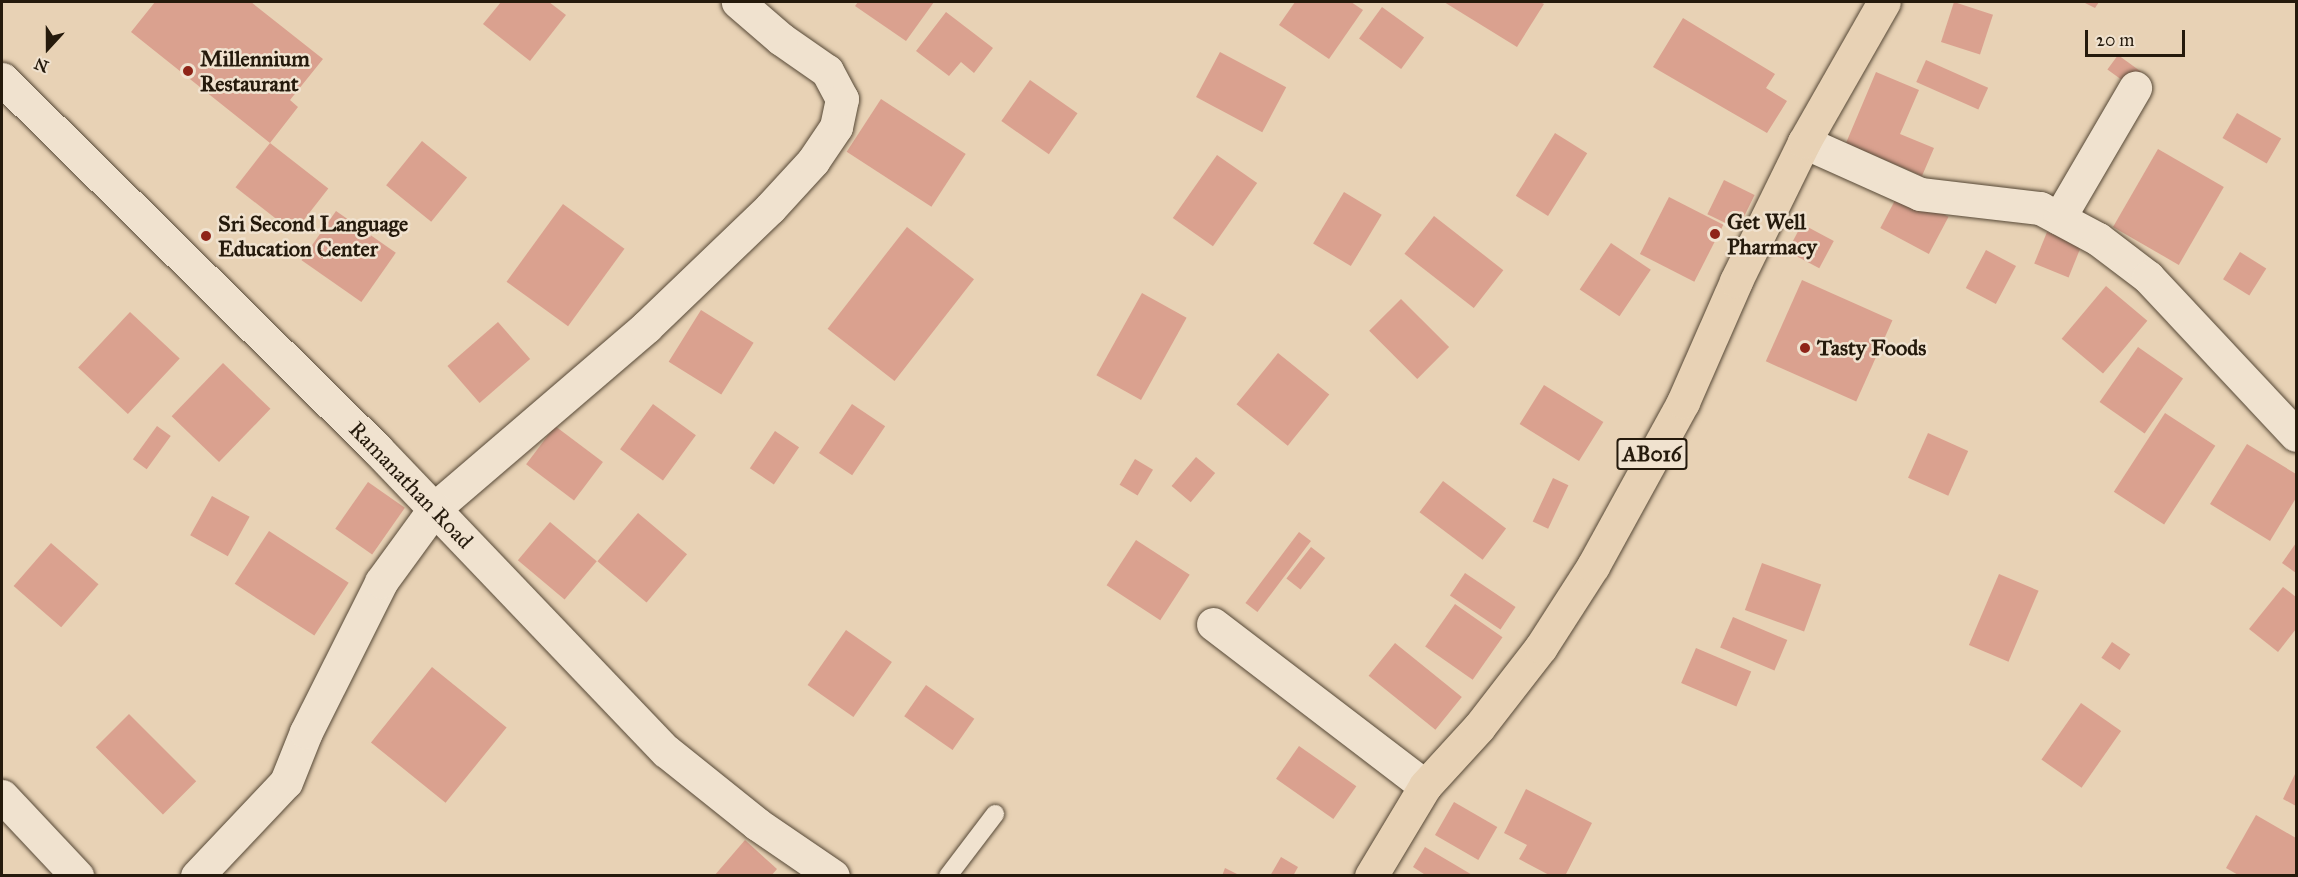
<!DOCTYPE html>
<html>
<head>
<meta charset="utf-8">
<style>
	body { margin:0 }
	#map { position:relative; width:2298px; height:877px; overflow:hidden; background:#e8d2b5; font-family:"IM FELL Great Primer",serif }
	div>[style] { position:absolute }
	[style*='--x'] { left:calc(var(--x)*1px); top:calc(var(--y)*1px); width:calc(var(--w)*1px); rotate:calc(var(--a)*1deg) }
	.building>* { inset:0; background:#daa18f; transform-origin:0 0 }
	.roads { filter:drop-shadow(0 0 2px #564836) drop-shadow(0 0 2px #564836) }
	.lane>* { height:18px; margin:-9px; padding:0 9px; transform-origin:9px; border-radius:9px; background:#f0e2cf }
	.street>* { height:33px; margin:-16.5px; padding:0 16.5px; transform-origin:16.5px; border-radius:16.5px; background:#f0e2cf }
	.secondary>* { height:33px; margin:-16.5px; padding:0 16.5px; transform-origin:16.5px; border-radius:16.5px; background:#f0e2cf }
	.primary>* { height:33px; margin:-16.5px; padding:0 16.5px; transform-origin:16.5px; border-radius:16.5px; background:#e8d2b5 }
	.dots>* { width:16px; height:16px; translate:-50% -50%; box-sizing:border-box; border:3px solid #f0e2cf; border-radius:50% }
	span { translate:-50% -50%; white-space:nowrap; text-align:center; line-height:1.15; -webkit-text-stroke:5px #f0e2cf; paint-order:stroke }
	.shield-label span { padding:2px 4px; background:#f0e2cf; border:2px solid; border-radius:4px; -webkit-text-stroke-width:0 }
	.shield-label { font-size:21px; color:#251a0c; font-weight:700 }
	.poi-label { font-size:22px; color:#251a0c; font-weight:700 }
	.left { translate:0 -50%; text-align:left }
	.street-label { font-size:22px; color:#251a0c }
	.frame { position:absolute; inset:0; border:3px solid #251a0c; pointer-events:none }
	.north { position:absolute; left:18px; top:18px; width:60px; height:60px; -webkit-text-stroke:4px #f0e2cf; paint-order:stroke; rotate:201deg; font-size:16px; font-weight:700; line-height:24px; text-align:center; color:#251a0c }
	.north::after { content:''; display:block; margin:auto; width:21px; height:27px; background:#251a0c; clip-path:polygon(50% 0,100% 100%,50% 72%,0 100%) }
	.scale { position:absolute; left:2085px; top:30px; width:100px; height:27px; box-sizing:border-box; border:3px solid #251a0c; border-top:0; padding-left:8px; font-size:18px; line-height:21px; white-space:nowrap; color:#251a0c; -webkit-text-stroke:4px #f0e2cf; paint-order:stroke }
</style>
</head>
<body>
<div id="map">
	<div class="building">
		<i style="clip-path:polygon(155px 2px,251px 2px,323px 59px,290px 100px,298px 107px,270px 143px,131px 32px)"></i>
		<i style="clip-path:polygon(501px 2px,549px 2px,566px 15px,530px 61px,483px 24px)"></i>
		<i style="clip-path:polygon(858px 2px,934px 2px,906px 41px,855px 6px)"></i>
		<i style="clip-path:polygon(1295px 2px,1351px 2px,1363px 10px,1329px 59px,1279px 25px)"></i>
		<i style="clip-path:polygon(1444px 2px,1540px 2px,1544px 4px,1517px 47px)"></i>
		<i style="left:1954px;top:2px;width:41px;height:42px;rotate:18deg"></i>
		<i style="clip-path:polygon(2083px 2px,2099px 2px,2095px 8px)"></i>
		<i style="left:1382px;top:7px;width:52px;height:39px;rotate:36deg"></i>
		<i style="clip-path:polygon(946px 12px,993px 48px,974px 73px,961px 62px,949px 76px,916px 51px)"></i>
		<i style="clip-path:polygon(1683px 18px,1775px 74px,1766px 88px,1787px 101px,1767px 133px,1653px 67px)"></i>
		<i style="left:1220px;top:52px;width:75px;height:51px;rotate:28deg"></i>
		<i style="left:2118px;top:55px;width:29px;height:18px;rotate:36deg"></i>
		<i style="left:1926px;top:60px;width:68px;height:24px;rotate:24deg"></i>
		<i style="clip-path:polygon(1876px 72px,1919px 90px,1900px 134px,1934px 148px,1922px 176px,1846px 143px)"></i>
		<i style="left:1030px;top:80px;width:58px;height:50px;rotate:35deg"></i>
		<i style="left:881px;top:99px;width:101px;height:63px;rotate:33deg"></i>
		<i style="left:2237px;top:113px;width:51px;height:29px;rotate:30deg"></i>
		<i style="left:1555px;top:133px;width:38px;height:74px;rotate:32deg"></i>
		<i style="left:422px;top:141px;width:58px;height:57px;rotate:39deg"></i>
		<i style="left:270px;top:143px;width:74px;height:56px;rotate:38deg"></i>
		<i style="left:2158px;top:149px;width:76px;height:90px;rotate:30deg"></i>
		<i style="left:1217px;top:155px;width:49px;height:77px;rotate:35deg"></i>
		<i style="left:1724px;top:180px;width:34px;height:38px;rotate:26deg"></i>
		<i style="left:1900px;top:191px;width:55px;height:42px;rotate:28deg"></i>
		<i style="left:1344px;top:192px;width:44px;height:60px;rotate:31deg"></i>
		<i style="left:1669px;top:197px;width:61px;height:64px;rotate:27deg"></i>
		<i style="left:563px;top:204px;width:76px;height:96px;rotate:36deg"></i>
		<i style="left:336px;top:211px;width:73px;height:60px;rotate:35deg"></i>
		<i style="left:1434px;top:216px;width:88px;height:48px;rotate:38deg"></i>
		<i style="left:1802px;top:224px;width:36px;height:31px;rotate:28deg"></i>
		<i style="left:907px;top:227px;width:85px;height:129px;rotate:38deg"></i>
		<i style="left:2047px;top:232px;width:37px;height:34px;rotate:22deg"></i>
		<i style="left:1611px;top:243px;width:48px;height:56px;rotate:34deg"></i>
		<i style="left:1986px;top:250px;width:34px;height:43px;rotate:28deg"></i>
		<i style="left:2240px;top:252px;width:31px;height:32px;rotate:32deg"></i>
		<i style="left:1802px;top:280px;width:99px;height:89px;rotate:24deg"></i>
		<i style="left:2106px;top:286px;width:54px;height:69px;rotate:40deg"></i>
		<i style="left:1142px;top:293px;width:51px;height:94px;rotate:29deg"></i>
		<i style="left:1401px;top:299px;width:68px;height:45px;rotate:45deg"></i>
		<i style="left:701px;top:310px;width:62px;height:61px;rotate:32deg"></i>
		<i style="left:130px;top:312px;width:68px;height:76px;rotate:43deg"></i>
		<i style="left:498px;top:322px;width:49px;height:67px;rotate:49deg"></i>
		<i style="left:2138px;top:347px;width:55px;height:67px;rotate:35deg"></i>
		<i style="left:1278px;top:353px;width:66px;height:66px;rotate:39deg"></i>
		<i style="left:223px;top:363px;width:66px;height:74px;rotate:44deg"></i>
		<i style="left:1544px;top:385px;width:70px;height:46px;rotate:32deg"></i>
		<i style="left:653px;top:404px;width:53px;height:56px;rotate:36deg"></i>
		<i style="left:852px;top:404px;width:40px;height:59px;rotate:34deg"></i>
		<i style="left:2165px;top:413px;width:60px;height:94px;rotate:33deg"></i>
		<i style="left:157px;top:426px;width:17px;height:41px;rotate:36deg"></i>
		<i style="left:555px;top:426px;width:60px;height:48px;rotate:37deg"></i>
		<i style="left:775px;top:431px;width:29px;height:45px;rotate:34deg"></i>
		<i style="left:1928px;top:433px;width:44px;height:49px;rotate:24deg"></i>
		<i style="clip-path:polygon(2247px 444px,2296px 474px,2296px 498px,2270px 541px,2210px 504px)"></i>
		<i style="left:1196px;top:457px;width:25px;height:38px;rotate:40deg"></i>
		<i style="left:1135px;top:459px;width:21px;height:30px;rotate:31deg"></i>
		<i style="left:1553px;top:478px;width:17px;height:48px;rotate:25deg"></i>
		<i style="left:1443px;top:481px;width:79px;height:39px;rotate:37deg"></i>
		<i style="left:368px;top:482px;width:45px;height:57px;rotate:35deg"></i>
		<i style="left:212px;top:496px;width:43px;height:45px;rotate:29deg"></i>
		<i style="left:638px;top:513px;width:64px;height:63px;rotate:40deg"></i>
		<i style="left:550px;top:522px;width:61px;height:50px;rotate:40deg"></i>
		<i style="left:269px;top:531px;width:95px;height:63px;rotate:33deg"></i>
		<i style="left:1299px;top:532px;width:15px;height:89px;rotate:37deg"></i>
		<i style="left:1136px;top:540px;width:64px;height:54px;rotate:33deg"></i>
		<i style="left:51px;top:543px;width:63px;height:57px;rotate:41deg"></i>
		<i style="clip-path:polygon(2296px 543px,2296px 573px,2282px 563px)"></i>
		<i style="left:1311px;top:547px;width:18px;height:40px;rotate:38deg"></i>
		<i style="left:1762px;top:563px;width:63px;height:50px;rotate:20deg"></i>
		<i style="left:1465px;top:573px;width:61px;height:27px;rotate:34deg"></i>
		<i style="left:1999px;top:574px;width:43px;height:77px;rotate:23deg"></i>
		<i style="clip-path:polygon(2283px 587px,2296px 597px,2296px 629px,2278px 652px,2249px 629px)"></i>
		<i style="left:1455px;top:604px;width:58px;height:52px;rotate:35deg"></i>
		<i style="left:1733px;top:617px;width:59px;height:33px;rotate:23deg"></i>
		<i style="left:846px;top:630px;width:56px;height:67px;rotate:35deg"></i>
		<i style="left:2112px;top:642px;width:22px;height:19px;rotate:34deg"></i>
		<i style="left:1395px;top:643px;width:86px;height:42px;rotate:39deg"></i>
		<i style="left:1696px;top:648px;width:60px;height:38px;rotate:23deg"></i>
		<i style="left:432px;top:667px;width:96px;height:97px;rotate:39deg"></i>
		<i style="left:926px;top:685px;width:59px;height:38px;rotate:35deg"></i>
		<i style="left:2081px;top:703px;width:49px;height:69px;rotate:35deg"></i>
		<i style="left:129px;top:714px;width:95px;height:47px;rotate:45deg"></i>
		<i style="left:1299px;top:746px;width:70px;height:40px;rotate:35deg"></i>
		<i style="clip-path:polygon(2296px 772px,2296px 806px,2283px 799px)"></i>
		<i style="clip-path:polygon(1526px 789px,1592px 823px,1565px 876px,1551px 876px,1519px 859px,1527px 845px,1504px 833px)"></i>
		<i style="left:1454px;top:802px;width:50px;height:38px;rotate:30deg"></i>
		<i style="clip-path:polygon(2256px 815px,2296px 838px,2296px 876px,2240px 876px,2226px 868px)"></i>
		<i style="clip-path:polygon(745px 840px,777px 869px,771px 876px,714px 876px)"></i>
		<i style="clip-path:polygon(1425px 847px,1474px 876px,1427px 876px,1413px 867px)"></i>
		<i style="clip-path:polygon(1281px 857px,1298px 867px,1293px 876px,1270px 876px)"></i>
		<i style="clip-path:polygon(1225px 868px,1241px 876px,1222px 876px)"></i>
	</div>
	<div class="roads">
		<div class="lane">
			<i style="--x:948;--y:876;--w:78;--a:-52.8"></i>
		</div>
		<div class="street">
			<i style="--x:1804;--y:142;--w:127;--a:24.1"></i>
			<i style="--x:1920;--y:194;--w:121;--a:6.7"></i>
			<i style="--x:2040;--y:208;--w:66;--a:28.1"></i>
			<i style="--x:2098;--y:239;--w:63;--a:37.2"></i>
			<i style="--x:2148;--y:277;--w:216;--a:46.9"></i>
			<i style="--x:2059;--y:218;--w:151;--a:-59.7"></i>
			<i style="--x:1213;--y:624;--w:267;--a:37.4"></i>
			<i style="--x:2;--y:796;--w:110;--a:46.8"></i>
			<i style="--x:197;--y:876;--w:129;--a:-46.6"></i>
			<i style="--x:286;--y:782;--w:54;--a:-68.2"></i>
			<i style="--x:306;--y:732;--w:168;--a:-63.4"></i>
			<i style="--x:381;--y:582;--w:92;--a:-53.9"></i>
			<i style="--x:435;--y:508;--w:278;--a:-40.6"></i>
			<i style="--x:646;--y:327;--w:172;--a:-43.8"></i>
			<i style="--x:770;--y:208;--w:64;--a:-47.5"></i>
			<i style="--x:813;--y:161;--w:41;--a:-55.9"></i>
			<i style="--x:836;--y:127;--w:29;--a:-78"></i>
			<i style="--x:842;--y:99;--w:32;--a:-118"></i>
			<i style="--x:827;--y:71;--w:56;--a:-145.2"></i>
			<i style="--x:781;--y:39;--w:57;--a:-139.3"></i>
		</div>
		<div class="secondary">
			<i style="--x:2;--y:79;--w:527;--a:44.62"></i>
			<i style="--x:377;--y:449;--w:418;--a:46.3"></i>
			<i style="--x:666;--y:751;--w:117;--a:38.7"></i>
			<i style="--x:757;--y:824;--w:92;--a:34.4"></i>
		</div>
		<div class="primary">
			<i style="--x:1371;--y:876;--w:105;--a:-59"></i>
			<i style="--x:1425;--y:786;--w:80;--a:-47.5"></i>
			<i style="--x:1479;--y:727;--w:101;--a:-52.2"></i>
			<i style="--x:1541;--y:647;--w:96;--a:-57.3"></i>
			<i style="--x:1593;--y:566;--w:187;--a:-61.2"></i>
			<i style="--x:1683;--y:402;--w:132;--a:-66.3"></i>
			<i style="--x:1736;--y:281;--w:155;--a:-63.9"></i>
			<i style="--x:1804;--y:142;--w:161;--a:-60.3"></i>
		</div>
	</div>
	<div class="dots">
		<i style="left:188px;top:71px;background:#8f2418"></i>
		<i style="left:1715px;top:234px;background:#8f2418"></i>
		<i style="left:206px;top:236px;background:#8f2418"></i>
		<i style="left:1805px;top:348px;background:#8f2418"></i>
	</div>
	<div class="shield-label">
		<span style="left:1652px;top:454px">AB016</span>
	</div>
	<div class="poi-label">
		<span class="left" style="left:200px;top:71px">Millennium<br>Restaurant</span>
		<span class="left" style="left:1727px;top:234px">Get Well<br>Pharmacy</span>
		<span class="left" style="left:218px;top:236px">Sri Second Language<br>Education Center</span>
		<span class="left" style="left:1817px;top:348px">Tasty Foods</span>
	</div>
	<div class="street-label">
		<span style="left:411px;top:485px;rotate:46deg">Ramanathan Road</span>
	</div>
	<div class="frame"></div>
	<div class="north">N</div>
	<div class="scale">20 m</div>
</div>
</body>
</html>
